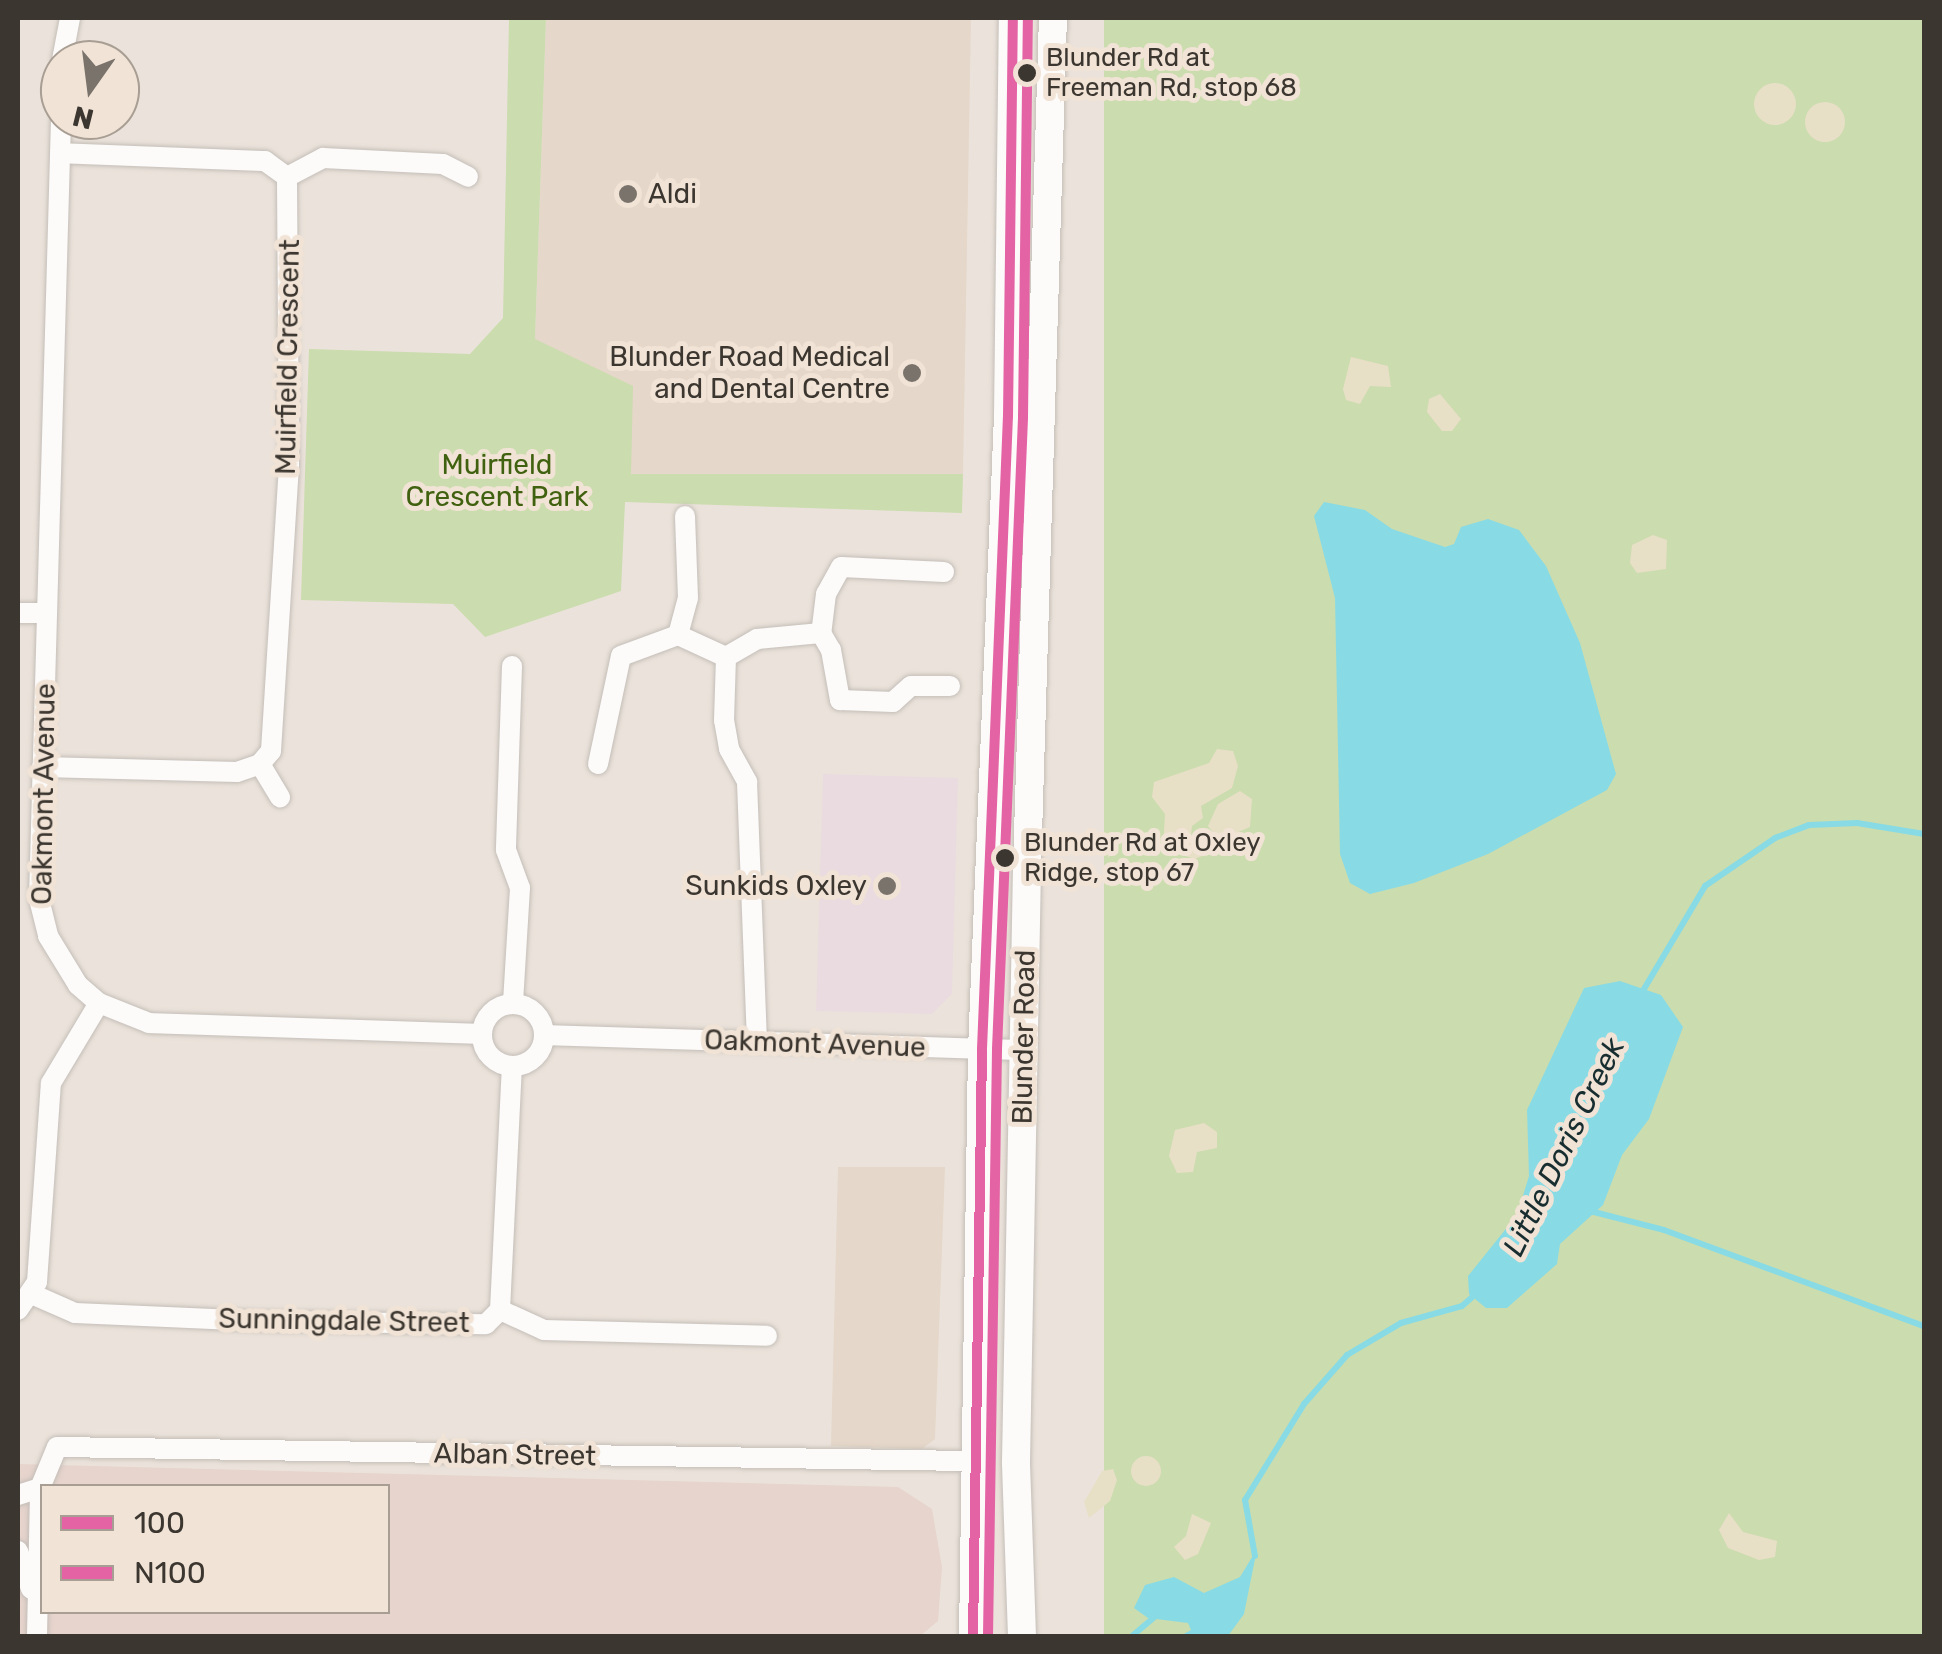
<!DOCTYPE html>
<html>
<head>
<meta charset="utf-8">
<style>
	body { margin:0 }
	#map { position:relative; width:1942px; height:1654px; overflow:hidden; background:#ebe3db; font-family:Rubik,sans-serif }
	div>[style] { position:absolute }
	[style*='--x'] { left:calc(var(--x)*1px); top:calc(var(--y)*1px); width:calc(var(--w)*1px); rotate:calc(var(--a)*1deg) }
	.built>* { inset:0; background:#e5d7c9 }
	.industrial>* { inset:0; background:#e6d4cd }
	.education>* { inset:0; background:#eadbe0 }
	.green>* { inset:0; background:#cbdcae; transform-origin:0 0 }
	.sand>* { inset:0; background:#e8dfc7 }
	.round { border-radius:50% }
	.water>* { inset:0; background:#88dbe5 }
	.stream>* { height:6px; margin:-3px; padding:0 3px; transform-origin:3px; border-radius:3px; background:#88dbe5 }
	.roads { filter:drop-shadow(0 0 2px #c4beb8) drop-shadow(0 0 2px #c4beb8) }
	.minor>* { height:20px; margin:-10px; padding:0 10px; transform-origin:10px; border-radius:10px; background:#fcfbfa }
	.minor>.ring { margin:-10px; padding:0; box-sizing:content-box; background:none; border:20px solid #fcfbfa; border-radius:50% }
	.major>* { height:28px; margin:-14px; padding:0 14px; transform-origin:14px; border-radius:14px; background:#fcfbfa }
	.bus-1>* { height:10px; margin:-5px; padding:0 5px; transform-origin:5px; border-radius:5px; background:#e463a4 }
	.bus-2>* { height:10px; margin:-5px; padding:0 5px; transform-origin:5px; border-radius:5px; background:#e463a4 }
	.dots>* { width:28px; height:28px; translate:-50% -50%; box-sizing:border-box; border:5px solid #f1e3d5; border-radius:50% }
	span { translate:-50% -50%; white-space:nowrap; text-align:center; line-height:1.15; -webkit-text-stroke:10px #f1e3d5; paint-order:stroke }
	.bus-label { font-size:26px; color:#3b3630 }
	.left { translate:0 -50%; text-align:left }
	.poi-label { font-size:28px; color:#3b3630 }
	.right { translate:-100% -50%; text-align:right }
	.street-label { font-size:28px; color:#3b3630 }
	.park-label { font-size:28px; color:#40610f }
	.water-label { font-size:30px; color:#172d30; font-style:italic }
	.frame { position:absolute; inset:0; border:20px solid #3b3630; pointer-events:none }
	.legend { position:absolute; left:40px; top:1484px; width:350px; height:130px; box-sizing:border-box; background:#f1e3d5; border:2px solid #a89e93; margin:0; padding:12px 18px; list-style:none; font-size:30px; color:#3b3630 }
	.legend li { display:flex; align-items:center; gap:20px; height:50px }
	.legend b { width:50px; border:2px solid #a89e93 }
	.north { position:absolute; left:40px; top:40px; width:100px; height:100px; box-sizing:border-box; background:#f1e3d5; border:2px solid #a89e93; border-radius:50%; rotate:194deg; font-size:28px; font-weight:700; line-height:40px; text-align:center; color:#3b3630 }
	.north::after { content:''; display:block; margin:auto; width:35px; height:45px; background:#79736c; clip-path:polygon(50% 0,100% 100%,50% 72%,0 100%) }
</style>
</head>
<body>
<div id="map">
	<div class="built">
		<i style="clip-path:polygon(546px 18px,971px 18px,963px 474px,630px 474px,535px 339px)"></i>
		<i style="clip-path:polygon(838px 1167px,945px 1167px,935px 1439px,922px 1449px,831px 1446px)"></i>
	</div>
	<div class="industrial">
		<i style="clip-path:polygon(evenodd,18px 1464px,898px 1487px,932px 1509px,942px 1567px,938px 1621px,920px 1636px,18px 1636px,18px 1464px,42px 1486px,388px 1486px,388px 1612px,42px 1612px,42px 1486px)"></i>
	</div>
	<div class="education">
		<i style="clip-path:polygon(823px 774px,958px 778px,952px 994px,932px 1014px,816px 1011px)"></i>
	</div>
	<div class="green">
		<i style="clip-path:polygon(509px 18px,546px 18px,535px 339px,633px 386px,631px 474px,963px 474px,962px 513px,625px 502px,621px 591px,485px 637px,453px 604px,301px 600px,309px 349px,470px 354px,503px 318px)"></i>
		<i style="left:1104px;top:18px;width:820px;height:1618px"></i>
	</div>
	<div class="sand">
		<i class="round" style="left:1754px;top:83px;width:42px;height:42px"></i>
		<i class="round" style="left:1805px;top:102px;width:40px;height:40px"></i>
		<i style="clip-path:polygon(1351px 357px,1388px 366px,1391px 387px,1370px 386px,1360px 404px,1346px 400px,1343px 389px)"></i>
		<i style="clip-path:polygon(1440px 394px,1461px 419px,1452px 431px,1442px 431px,1427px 412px,1429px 399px)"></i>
		<i style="clip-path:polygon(1653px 535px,1667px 540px,1666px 569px,1637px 573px,1630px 563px,1632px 545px)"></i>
		<i style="clip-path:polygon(1217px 749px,1233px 751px,1238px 766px,1232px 788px,1201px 806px,1203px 818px,1192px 826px,1191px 835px,1207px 845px,1204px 855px,1195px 859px,1163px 849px,1165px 814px,1152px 797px,1154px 782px,1209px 763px)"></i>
		<i style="clip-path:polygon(1240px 791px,1252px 799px,1250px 827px,1219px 840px,1208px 826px,1218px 804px)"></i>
		<i style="clip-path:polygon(1204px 1123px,1217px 1132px,1217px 1148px,1197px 1152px,1193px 1172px,1177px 1173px,1169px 1156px,1175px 1130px)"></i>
		<i class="round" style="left:1131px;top:1456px;width:30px;height:30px"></i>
		<i style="clip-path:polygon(1113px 1469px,1117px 1480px,1110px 1501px,1089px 1518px,1084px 1502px,1102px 1471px)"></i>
		<i style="clip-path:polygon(1729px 1513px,1743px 1532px,1777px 1541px,1775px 1557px,1759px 1560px,1728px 1548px,1719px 1530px)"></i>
		<i style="clip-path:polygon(1192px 1514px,1211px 1523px,1198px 1554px,1185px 1560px,1174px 1547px,1186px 1536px)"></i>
	</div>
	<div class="water">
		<i style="clip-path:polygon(1324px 502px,1365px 510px,1392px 529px,1445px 547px,1454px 544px,1461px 527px,1488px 519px,1519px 530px,1546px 566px,1580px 643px,1616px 774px,1607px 790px,1488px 854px,1414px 883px,1370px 894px,1350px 883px,1340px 854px,1335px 598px,1314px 516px)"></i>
		<i style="clip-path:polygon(1620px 981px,1661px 995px,1683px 1027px,1649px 1119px,1622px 1155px,1603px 1205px,1560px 1244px,1557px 1264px,1507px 1308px,1486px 1308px,1469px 1294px,1468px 1276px,1517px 1215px,1529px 1176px,1527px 1110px,1584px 988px)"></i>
		<i style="clip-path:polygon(1257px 1549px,1244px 1614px,1228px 1636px,1180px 1636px,1191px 1630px,1188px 1623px,1148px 1618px,1134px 1608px,1145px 1585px,1174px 1577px,1204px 1593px,1240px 1577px)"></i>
	</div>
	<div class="stream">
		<i style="--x:1641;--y:994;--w:126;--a:-59.3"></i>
		<i style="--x:1705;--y:886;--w:85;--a:-34.4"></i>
		<i style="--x:1775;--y:838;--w:36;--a:-21"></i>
		<i style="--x:1809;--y:825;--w:48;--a:-2.4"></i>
		<i style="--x:1857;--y:823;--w:68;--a:9.3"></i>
		<i style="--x:1590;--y:1211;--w:76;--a:14.4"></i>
		<i style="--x:1664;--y:1230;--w:277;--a:20.3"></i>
		<i style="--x:1255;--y:1556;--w:57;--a:-100.1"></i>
		<i style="--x:1245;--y:1500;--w:113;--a:-58.4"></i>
		<i style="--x:1304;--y:1404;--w:65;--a:-48.7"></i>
		<i style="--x:1347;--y:1355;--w:63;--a:-30.7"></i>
		<i style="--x:1401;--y:1323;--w:63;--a:-15.6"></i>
		<i style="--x:1462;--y:1306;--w:21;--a:-41"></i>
		<i style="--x:1132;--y:1636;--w:31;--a:-40"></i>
	</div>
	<div class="roads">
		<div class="minor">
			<i style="--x:62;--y:60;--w:43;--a:-79.2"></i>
			<i style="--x:61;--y:120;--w:779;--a:91.62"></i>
			<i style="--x:39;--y:899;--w:38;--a:76"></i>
			<i style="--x:48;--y:936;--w:57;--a:58.5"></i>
			<i style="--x:78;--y:985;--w:28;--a:41"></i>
			<i style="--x:99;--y:1003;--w:54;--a:21.8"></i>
			<i style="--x:149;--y:1023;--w:332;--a:1.9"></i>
			<i style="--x:287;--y:177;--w:41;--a:-27.8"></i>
			<i style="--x:323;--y:158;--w:120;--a:2.9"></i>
			<i style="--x:443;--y:164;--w:28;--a:27"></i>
			<i style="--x:944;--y:572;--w:103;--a:-177.2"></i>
			<i style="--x:841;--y:567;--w:31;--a:119"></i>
			<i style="--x:826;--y:594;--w:39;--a:97"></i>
			<i style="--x:821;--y:633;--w:20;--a:60"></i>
			<i style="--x:831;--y:650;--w:51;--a:79.8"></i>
			<i style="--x:840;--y:700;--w:53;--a:2.2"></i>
			<i style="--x:893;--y:702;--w:24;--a:-42"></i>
			<i style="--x:911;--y:686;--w:39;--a:0"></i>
			<i style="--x:18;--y:613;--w:29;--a:0"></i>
			<i style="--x:678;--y:635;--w:53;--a:24.6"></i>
			<i style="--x:726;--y:657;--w:36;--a:-30"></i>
			<i style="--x:757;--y:639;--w:64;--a:-5.4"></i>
			<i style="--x:726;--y:657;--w:63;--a:91.8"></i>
			<i style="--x:724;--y:720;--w:29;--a:80"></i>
			<i style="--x:729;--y:749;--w:38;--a:61"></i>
			<i style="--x:747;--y:782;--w:260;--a:87.8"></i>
			<i style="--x:512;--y:666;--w:184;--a:91.9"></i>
			<i style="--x:506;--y:850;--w:40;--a:69.8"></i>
			<i style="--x:520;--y:888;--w:116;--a:93.5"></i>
			<i style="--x:260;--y:764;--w:39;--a:59"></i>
			<i style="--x:598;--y:764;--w:110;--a:-78"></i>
			<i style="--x:621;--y:656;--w:61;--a:-20.2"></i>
			<i style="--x:678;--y:635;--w:38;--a:-75"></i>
			<i style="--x:688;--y:598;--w:82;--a:-92.1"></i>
			<i style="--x:42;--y:767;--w:195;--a:1.5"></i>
			<i style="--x:237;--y:772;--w:24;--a:-19"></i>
			<i style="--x:260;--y:764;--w:17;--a:-50"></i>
			<i style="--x:271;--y:751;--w:285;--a:-86.4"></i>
			<i style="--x:289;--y:467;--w:290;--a:-90.4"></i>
			<i style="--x:287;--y:177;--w:27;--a:-144"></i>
			<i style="--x:265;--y:161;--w:205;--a:-177.8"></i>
			<i class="ring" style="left:482px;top:1004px;width:42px;height:42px"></i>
			<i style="--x:545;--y:1035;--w:480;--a:1.8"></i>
			<i style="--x:34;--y:1295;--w:45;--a:23.7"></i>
			<i style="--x:75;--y:1313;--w:183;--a:2.5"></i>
			<i style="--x:258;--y:1321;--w:228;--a:0.8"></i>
			<i style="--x:486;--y:1324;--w:20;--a:-45"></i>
			<i style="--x:18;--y:1310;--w:34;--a:-56"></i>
			<i style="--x:37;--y:1282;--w:199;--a:-86"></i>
			<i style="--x:51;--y:1083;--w:93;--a:-59"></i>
			<i style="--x:500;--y:1310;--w:48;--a:24.4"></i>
			<i style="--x:544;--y:1330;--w:223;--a:1.5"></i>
			<i style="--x:500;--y:1310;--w:243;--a:-87.2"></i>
			<i style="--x:18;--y:1495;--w:23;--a:-18"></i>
			<i style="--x:18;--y:1551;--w:40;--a:71.1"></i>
			<i style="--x:37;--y:1636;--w:148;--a:-88.8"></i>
			<i style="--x:40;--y:1488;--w:44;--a:-67.5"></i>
			<i style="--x:57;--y:1447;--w:915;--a:0.88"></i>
		</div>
		<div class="major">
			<i style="--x:973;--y:1636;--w:587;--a:-89.12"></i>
			<i style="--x:982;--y:1049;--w:634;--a:-87.65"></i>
			<i style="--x:1008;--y:416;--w:398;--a:-89.3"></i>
			<i style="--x:1022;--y:1636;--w:174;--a:-92"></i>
			<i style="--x:1016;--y:1462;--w:595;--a:-88.94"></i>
			<i style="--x:1027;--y:867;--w:849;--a:-88.25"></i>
		</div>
	</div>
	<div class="bus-1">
		<i style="--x:973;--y:1636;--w:587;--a:-89.12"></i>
		<i style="--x:982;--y:1049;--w:634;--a:-87.65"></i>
		<i style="--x:1008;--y:416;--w:398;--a:-89.3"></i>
	</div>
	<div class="bus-2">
		<i style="--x:988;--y:1636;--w:587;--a:-89.12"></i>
		<i style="--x:997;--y:1049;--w:633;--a:-87.64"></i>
		<i style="--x:1023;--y:417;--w:399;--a:-89.3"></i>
	</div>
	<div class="dots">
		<i style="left:1027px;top:73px;background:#3b3630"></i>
		<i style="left:628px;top:194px;background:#79736c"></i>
		<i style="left:912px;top:373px;background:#79736c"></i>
		<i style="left:1005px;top:858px;background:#3b3630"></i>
		<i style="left:887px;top:886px;background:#79736c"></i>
	</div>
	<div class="bus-label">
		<span class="left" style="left:1046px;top:73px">Blunder Rd at<br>Freeman Rd, stop 68</span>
		<span class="left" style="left:1024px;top:858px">Blunder Rd at Oxley<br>Ridge, stop 67</span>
	</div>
	<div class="poi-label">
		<span class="left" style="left:648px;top:194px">Aldi</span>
		<span class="right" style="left:890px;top:373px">Blunder Road Medical<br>and Dental Centre</span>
		<span class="right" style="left:867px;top:886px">Sunkids Oxley</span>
	</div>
	<div class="street-label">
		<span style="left:288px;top:357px;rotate:-89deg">Muirfield Crescent</span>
		<span style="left:44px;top:794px;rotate:-89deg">Oakmont Avenue</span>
		<span style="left:1024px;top:1037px;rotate:-89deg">Blunder Road</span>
		<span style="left:815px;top:1044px;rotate:2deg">Oakmont Avenue</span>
		<span style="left:344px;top:1321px;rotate:1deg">Sunningdale Street</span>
		<span style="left:515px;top:1455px;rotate:1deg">Alban Street</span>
	</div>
	<div class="park-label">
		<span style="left:497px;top:481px">Muirfield<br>Crescent Park</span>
	</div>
	<div class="water-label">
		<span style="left:1564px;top:1147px;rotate:-64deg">Little Doris Creek</span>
	</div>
	<div class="frame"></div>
	<ul class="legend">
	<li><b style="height:12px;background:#e463a4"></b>100</li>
	<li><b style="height:12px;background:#e463a4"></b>N100</li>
	</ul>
	<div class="north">N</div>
</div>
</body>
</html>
